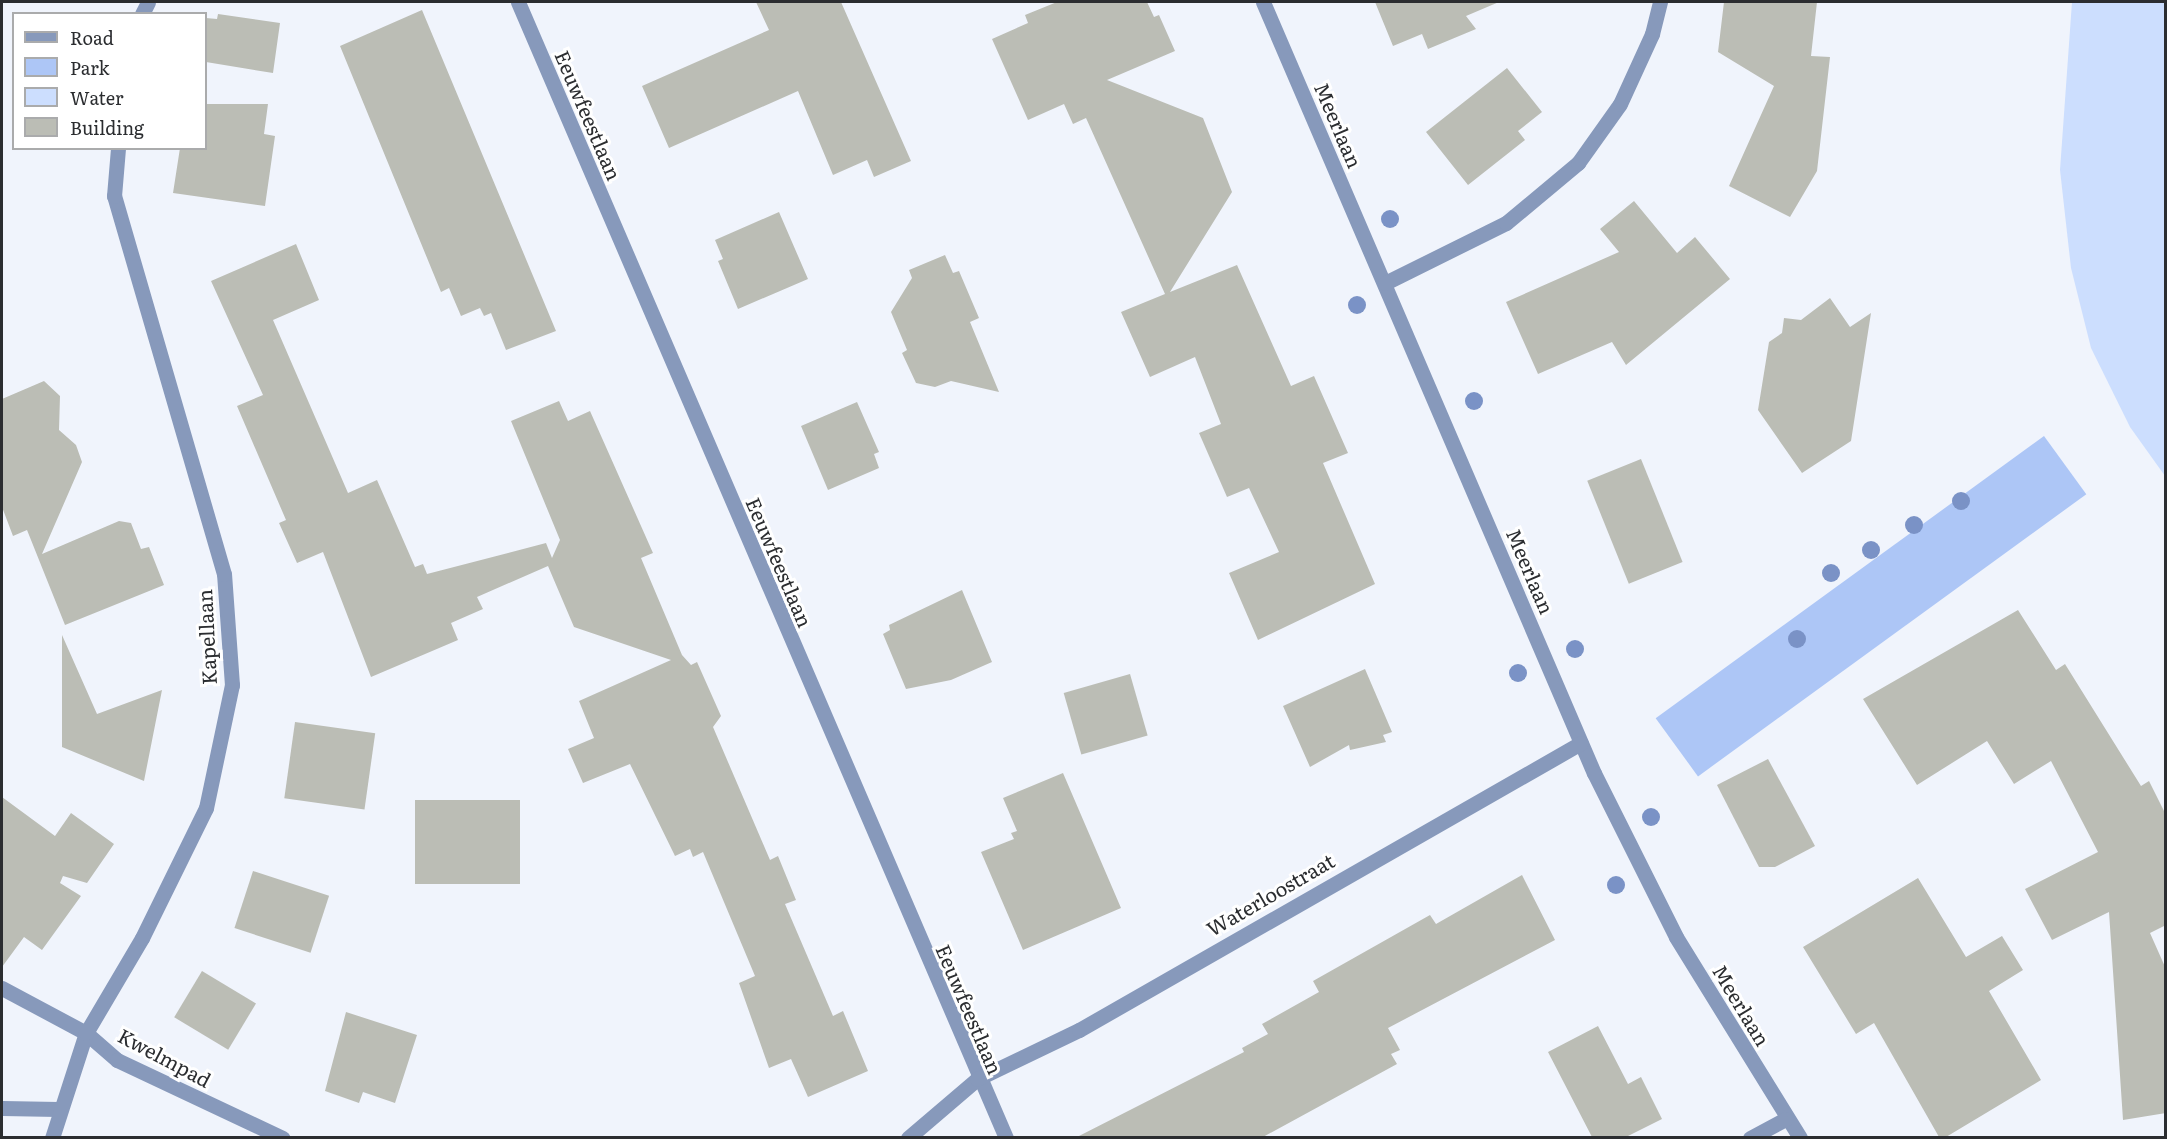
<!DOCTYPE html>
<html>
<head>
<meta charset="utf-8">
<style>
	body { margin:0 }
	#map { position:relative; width:2167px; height:1139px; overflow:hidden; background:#f0f4fc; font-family:Literata,serif }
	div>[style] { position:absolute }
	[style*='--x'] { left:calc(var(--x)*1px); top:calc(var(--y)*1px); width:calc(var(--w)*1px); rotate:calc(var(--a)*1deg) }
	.green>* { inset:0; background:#adc6f6; transform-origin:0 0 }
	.water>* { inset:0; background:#ccdefe }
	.building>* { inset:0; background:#bbbdb5; transform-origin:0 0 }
	.minor>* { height:15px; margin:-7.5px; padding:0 7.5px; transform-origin:7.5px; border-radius:7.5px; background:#8799bb }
	.trees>* { width:18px; height:18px; margin:-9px; border-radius:50%; background:#7a92c6 }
	span { translate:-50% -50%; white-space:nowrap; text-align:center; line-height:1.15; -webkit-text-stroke:6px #fff; paint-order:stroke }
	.street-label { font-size:20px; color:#2b2d30 }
	.frame { position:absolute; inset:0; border:3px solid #2b2d30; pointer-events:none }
	.legend { position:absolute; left:12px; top:12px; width:195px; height:138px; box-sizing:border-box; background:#fff; border:2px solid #aaabac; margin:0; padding:8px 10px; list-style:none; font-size:18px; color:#2b2d30 }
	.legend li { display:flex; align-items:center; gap:12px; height:30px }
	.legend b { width:30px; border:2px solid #aaabac }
</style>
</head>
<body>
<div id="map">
	<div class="green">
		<i style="left:2044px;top:436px;width:72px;height:480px;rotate:54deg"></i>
	</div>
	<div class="water">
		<i style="clip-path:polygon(2072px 2px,2165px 2px,2165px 476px,2130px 427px,2091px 348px,2071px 268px,2060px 170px)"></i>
	</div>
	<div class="building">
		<i style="clip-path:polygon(756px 2px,841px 2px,911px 161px,874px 177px,867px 160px,833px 175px,798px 91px,669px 148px,642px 86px,769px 30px)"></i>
		<i style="clip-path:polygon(1057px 2px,1147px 2px,1154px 17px,1159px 15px,1175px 51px,1107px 80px,1203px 118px,1232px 192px,1170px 292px,1237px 265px,1291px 386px,1314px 376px,1348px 453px,1323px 463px,1375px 584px,1258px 640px,1229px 573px,1279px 552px,1249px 488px,1227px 497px,1199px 433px,1221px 424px,1195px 357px,1150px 377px,1121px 312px,1165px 294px,1086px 118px,1073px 124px,1064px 104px,1028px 120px,992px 39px,1028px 23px,1025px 15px)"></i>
		<i style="clip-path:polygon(1375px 2px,1499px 2px,1466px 16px,1476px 29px,1428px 49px,1422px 34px,1393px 46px)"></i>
		<i style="clip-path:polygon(1724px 2px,1817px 2px,1811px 56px,1830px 57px,1817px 171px,1790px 217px,1729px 186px,1774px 86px,1718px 52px)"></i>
		<i style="clip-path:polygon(422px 10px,556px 331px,506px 350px,491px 313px,484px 316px,480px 308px,461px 316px,449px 288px,441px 292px,340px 46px)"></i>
		<i style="clip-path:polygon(218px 14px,280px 23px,273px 73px,206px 62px,206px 18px,217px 19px)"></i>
		<i style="clip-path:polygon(1507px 68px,1542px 112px,1518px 131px,1525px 140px,1468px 185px,1426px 132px)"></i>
		<i style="clip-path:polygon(206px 104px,268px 104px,264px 134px,275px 136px,265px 206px,173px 193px,180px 148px,206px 148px)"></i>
		<i style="clip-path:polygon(1634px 201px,1677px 253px,1695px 237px,1730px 279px,1626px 365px,1612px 342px,1538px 374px,1506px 302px,1619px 252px,1600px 229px)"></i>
		<i style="clip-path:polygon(779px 212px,808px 279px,738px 309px,718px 261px,723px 259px,715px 240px)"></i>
		<i style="clip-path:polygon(296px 244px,319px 300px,273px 320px,348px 493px,377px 480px,415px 567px,423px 564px,427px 574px,546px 543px,552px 558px,560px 540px,511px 421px,559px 401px,568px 421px,590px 411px,653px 553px,641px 558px,682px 655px,691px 665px,697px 662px,721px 716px,713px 727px,770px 860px,778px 856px,796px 900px,785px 904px,833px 1016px,843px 1011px,868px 1071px,808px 1097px,791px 1059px,769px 1068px,739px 983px,755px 976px,703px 852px,693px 857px,690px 849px,675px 856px,630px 764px,583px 783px,568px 749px,594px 738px,579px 701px,671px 660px,574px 627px,548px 566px,477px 597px,483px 609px,451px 623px,458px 640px,371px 677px,323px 552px,297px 563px,279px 523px,286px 520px,237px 406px,263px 395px,211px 281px)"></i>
		<i style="clip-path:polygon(945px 255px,953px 273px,959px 271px,979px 318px,970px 322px,999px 392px,951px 381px,935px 387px,916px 383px,902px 353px,907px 350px,891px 312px,912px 278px,909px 270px)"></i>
		<i style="clip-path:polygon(1830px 298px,1850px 327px,1871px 313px,1851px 441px,1802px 473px,1758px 410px,1769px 342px,1782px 333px,1784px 318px,1801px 320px)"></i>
		<i style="clip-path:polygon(44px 381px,60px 396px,59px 430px,76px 445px,82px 462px,42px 554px,119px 521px,131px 523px,141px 549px,149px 547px,164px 585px,65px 625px,27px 530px,13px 536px,2px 507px,2px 399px)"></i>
		<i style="clip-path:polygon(857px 402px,879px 452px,874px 454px,879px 468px,828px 490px,801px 426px)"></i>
		<i style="left:1641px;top:459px;width:111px;height:58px;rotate:68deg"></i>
		<i style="clip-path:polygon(962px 590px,992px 662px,951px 680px,906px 689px,883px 634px,890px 630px,889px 625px)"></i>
		<i style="clip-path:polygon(2018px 610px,2056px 670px,2065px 664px,2141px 786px,2149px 781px,2166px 815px,2166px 925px,2150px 933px,2166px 969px,2166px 1113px,2123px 1120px,2109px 912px,2052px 940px,2025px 889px,2098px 852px,2051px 761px,2014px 784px,1987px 741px,1917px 785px,1863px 699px)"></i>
		<i style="clip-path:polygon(62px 635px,97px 714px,162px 690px,144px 781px,62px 747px)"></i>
		<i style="clip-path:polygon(1365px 669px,1392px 732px,1383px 735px,1386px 742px,1350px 750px,1349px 745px,1310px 767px,1283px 706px)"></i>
		<i style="left:1130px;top:674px;width:64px;height:69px;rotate:74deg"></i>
		<i style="left:295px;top:722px;width:81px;height:77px;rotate:8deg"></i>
		<i style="clip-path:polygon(1768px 759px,1815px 846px,1775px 867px,1759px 867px,1717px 785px)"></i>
		<i style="clip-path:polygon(1063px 773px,1121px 908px,1023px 950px,981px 852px,1014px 839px,1011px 833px,1017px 831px,1003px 798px)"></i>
		<i style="clip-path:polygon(2px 797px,55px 836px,71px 813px,114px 844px,87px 883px,63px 876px,60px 883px,81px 896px,42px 950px,24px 937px,2px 967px)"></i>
		<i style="left:415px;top:800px;width:105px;height:84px"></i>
		<i style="left:253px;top:871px;width:80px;height:60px;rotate:18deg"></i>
		<i style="clip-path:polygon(1522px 875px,1555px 940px,1388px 1028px,1400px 1050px,1391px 1054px,1397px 1064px,1263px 1137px,1077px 1137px,1244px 1052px,1242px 1048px,1268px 1034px,1262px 1024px,1319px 992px,1313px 981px,1430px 915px,1436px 924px)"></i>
		<i style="clip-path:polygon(1918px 878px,1966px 957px,2002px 936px,2023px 970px,1989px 991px,2041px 1080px,1946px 1137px,1939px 1137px,1874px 1023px,1856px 1034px,1803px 947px)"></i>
		<i style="left:202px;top:971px;width:63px;height:54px;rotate:31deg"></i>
		<i style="clip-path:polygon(346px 1012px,417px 1035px,395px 1103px,363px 1092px,359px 1103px,325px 1091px)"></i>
		<i style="clip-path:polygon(1598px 1026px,1628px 1084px,1641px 1077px,1662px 1119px,1626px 1137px,1592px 1137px,1548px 1052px)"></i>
	</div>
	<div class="minor">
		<i style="--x:518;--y:2;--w:1236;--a:66.75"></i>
		<i style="--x:1263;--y:2;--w:839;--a:66.77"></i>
		<i style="--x:1594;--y:773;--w:183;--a:63.4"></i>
		<i style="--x:1676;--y:937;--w:236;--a:58.3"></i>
		<i style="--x:142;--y:14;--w:13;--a:-63"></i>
		<i style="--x:1385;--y:283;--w:135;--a:-26.4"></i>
		<i style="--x:1506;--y:223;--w:94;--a:-39.8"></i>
		<i style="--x:1578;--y:163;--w:72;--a:-54.6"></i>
		<i style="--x:1620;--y:104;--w:77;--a:-65.4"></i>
		<i style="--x:1652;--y:34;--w:33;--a:-76"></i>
		<i style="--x:2;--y:988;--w:95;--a:28.2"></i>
		<i style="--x:86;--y:1033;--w:41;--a:41.1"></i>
		<i style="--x:117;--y:1060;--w:183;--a:25.2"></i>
		<i style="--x:2;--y:1108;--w:56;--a:1"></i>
		<i style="--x:52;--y:1138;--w:110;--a:-72.1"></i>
		<i style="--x:86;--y:1033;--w:110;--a:-59.5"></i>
		<i style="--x:142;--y:938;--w:145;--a:-63.8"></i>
		<i style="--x:206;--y:808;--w:126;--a:-78.1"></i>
		<i style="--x:232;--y:685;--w:111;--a:-94.1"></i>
		<i style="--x:224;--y:574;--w:394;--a:-106.2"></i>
		<i style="--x:114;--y:196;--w:48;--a:-85.2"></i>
		<i style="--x:908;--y:1138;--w:91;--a:-40.5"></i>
		<i style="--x:977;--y:1079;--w:113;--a:-25.7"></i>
		<i style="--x:1079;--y:1030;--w:578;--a:-29.76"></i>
		<i style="--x:1750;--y:1138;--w:40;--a:-28"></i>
	</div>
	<div class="trees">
		<i style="left:1390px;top:219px"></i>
		<i style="left:1357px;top:305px"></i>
		<i style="left:1474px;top:401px"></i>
		<i style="left:1961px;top:501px"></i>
		<i style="left:1914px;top:525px"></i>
		<i style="left:1871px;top:550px"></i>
		<i style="left:1831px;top:573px"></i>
		<i style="left:1797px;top:639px"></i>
		<i style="left:1575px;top:649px"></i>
		<i style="left:1518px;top:673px"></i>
		<i style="left:1651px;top:817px"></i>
		<i style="left:1616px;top:885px"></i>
	</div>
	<div class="street-label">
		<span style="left:589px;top:115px;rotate:67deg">Eeuwfeestlaan</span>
		<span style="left:1339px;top:125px;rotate:67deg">Meerlaan</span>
		<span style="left:780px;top:562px;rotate:67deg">Eeuwfeestlaan</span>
		<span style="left:1531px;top:571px;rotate:67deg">Meerlaan</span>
		<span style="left:206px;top:637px;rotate:-93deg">Kapellaan</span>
		<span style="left:1270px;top:894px;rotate:-30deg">Waterloostraat</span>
		<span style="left:1742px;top:1005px;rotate:59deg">Meerlaan</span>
		<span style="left:970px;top:1009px;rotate:67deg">Eeuwfeestlaan</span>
		<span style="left:165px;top:1057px;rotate:28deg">Kwelmpad</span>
	</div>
	<div class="frame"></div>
	<ul class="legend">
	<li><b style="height:8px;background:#8799bb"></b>Road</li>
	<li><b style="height:16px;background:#adc6f6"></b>Park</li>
	<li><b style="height:16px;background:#ccdefe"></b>Water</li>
	<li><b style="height:16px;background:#bbbdb5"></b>Building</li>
	</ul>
</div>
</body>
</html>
